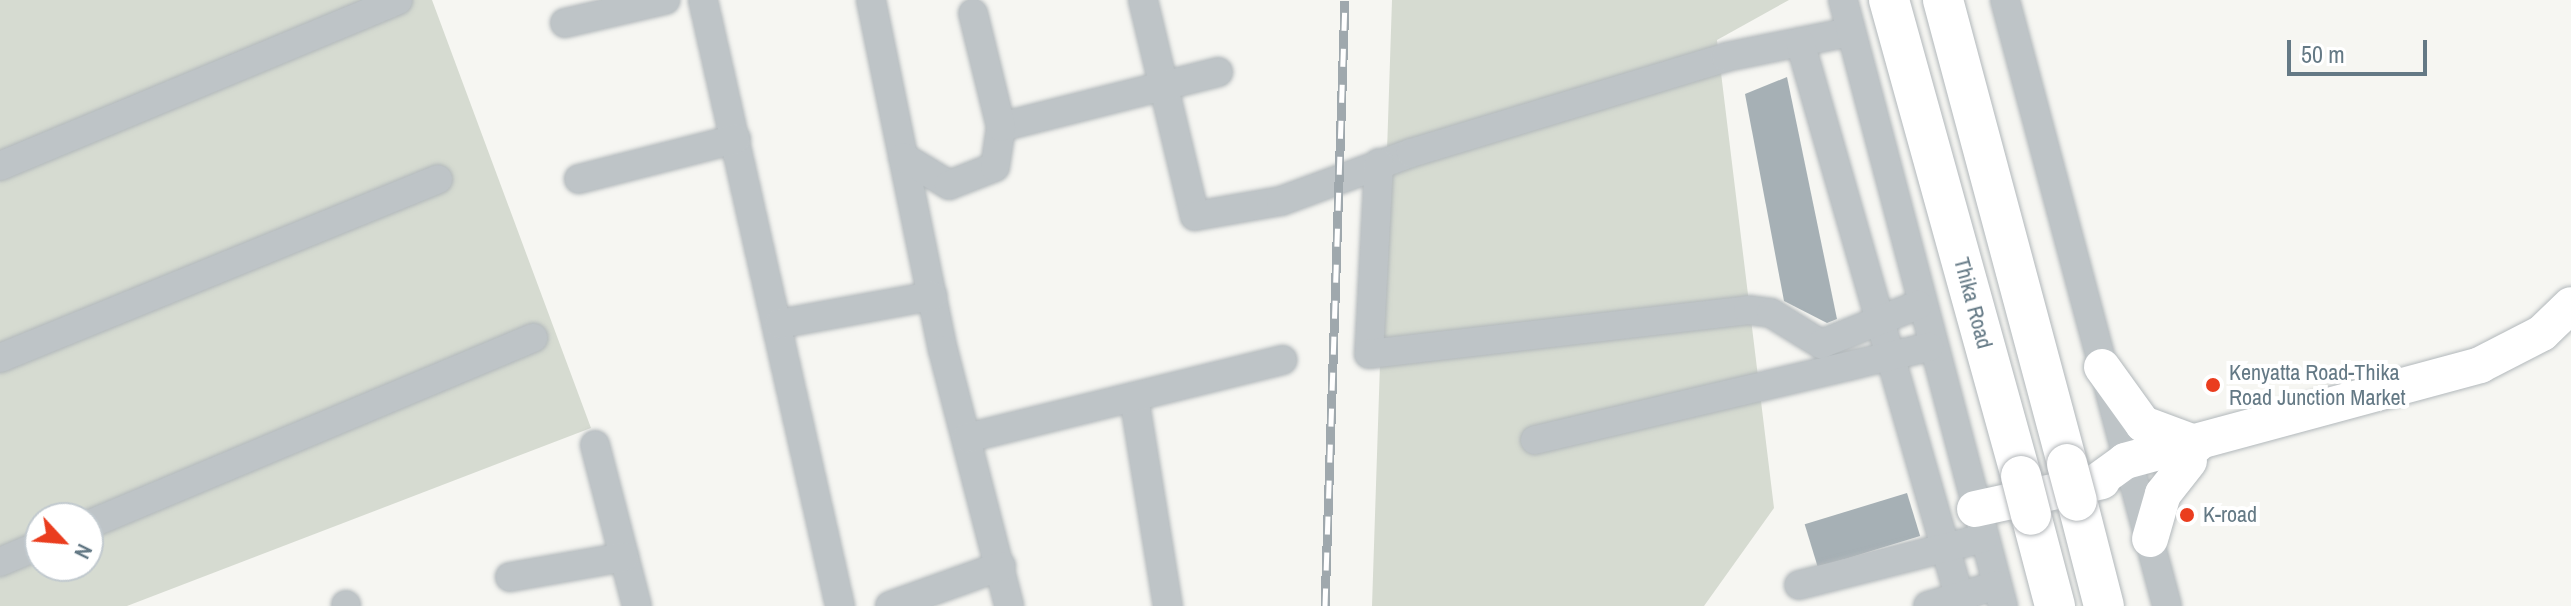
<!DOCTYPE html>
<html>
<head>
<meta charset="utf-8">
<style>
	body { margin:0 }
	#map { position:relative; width:2571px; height:606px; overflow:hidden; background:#f6f6f2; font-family:"Archivo Narrow",sans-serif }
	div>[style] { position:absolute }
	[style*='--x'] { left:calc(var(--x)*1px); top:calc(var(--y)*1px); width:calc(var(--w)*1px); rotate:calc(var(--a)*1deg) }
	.green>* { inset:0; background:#d6dbd1 }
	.building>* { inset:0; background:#a6b0b5; transform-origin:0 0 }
	.roads { filter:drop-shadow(0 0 2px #b2b8bb) drop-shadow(0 0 2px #b2b8bb) }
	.minor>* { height:28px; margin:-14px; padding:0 14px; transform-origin:14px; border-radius:14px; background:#bec4c7 }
	.major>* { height:36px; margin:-18px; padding:0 18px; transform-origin:18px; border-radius:18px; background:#fff }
	.highway>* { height:40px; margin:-20px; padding:0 20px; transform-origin:20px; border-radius:20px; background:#fff }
	.rail>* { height:9px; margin-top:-4.5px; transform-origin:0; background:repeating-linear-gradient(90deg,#fff 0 18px,#9fa8ad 0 36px); box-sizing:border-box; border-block:2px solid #9fa8ad }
	.bridges { filter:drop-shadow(0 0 2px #b4b8bb) drop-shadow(0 0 2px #b4b8bb) }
	.highway-bridge>* { height:40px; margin:-20px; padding:0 20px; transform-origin:20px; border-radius:20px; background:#fff }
	.dots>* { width:22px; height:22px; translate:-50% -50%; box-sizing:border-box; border:4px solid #fff; border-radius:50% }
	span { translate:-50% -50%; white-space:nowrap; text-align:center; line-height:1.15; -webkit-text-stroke:8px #fff; paint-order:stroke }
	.street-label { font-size:22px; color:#647985 }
	.poi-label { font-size:22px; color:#647985 }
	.left { translate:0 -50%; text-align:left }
	.north { position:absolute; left:24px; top:502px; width:80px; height:80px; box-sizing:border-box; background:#fff; border:2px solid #c1c9ce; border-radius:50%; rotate:116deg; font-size:22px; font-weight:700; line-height:32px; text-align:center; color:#647985 }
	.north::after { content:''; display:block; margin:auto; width:28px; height:36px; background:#ea3d1e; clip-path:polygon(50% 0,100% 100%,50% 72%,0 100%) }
	.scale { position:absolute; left:2287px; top:40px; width:140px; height:36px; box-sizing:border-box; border:4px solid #647985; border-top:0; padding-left:10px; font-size:24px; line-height:28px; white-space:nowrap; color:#647985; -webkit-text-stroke:6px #fff; paint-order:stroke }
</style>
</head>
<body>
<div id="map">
	<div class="green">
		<i style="clip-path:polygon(evenodd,0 0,432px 0,591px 428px,127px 606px,0 606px,0 0,40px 518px,88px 518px,88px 566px,40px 566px,40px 518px)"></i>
		<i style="clip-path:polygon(1392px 0,1789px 0,1717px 40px,1774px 508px,1704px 606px,1372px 606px)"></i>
	</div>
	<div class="building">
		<i style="clip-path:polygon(1787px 77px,1837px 319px,1827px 323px,1784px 301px,1745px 94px)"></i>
		<i style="left:1907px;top:493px;width:45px;height:107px;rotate:73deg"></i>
	</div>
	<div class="roads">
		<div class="minor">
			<i style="--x:703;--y:0;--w:621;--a:77.26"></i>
			<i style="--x:871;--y:0;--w:357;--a:78.4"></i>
			<i style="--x:943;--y:350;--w:264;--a:75.5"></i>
			<i style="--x:1143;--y:0;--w:222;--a:76.5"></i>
			<i style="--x:1195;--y:216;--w:87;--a:-9.9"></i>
			<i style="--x:1281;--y:201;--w:139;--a:-20.3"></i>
			<i style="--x:1411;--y:153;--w:329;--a:-16.9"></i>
			<i style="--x:1726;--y:57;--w:126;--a:-11.4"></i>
			<i style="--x:1843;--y:0;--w:627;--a:75.21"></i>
			<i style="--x:2005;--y:0;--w:627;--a:75.03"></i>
			<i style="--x:565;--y:23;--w:103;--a:-13"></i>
			<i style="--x:1800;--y:42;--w:587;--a:73.97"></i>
			<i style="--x:1001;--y:127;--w:224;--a:-14.2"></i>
			<i style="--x:903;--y:157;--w:54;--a:31.3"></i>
			<i style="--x:949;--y:185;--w:49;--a:-21.4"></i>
			<i style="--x:995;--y:167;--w:40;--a:-81.5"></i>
			<i style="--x:1001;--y:127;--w:117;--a:-103.8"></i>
			<i style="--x:1379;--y:163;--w:191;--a:93"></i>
			<i style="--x:1369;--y:354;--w:382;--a:-6.6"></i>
			<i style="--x:1748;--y:310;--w:23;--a:7"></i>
			<i style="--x:1771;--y:313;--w:59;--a:31.8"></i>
			<i style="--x:1821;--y:344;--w:105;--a:-21.9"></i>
			<i style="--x:0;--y:166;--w:431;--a:-22.6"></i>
			<i style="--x:579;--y:179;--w:162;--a:-14.3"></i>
			<i style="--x:779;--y:324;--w:156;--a:-10.4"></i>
			<i style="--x:0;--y:358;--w:473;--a:-22.2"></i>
			<i style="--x:1134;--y:397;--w:212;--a:80.8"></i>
			<i style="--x:967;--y:438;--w:325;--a:-13.9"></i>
			<i style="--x:1535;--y:440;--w:405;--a:-13.3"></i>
			<i style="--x:595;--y:445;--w:166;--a:75.4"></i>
			<i style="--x:88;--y:525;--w:483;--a:-22.8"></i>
			<i style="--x:0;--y:562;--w:43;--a:-23"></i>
			<i style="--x:510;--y:577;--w:116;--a:-10"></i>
			<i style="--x:1799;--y:585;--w:190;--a:-14.3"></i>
			<i style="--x:346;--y:605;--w:1;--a:90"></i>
			<i style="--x:890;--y:606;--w:118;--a:-19.8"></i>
			<i style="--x:1928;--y:606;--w:72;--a:-16.9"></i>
		</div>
		<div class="major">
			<i style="--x:2102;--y:367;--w:70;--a:54.3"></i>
			<i style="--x:2143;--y:424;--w:58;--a:20.3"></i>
			<i style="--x:2099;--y:480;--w:32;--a:-36"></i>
			<i style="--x:2125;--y:461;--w:368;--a:-15.1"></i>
			<i style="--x:2480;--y:365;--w:70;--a:-27.3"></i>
			<i style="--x:2542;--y:333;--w:40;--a:-44"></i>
			<i style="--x:1975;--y:509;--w:130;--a:-12.4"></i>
			<i style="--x:2150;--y:539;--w:47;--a:-73.9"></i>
			<i style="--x:2163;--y:494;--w:42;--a:-51.8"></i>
		</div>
		<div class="highway">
			<i style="--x:1889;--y:0;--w:494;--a:74.5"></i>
			<i style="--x:1943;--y:0;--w:480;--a:75"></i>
			<i style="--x:2077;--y:501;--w:108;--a:75.6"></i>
			<i style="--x:2031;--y:515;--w:94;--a:75.2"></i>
		</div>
	</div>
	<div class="rail">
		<i style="--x:1325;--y:606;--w:606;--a:-88.11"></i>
	</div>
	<div class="bridges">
		<div class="highway-bridge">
			<i style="--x:2067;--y:464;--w:38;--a:75"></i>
			<i style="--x:2021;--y:476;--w:40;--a:75.6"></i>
		</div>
	</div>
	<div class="dots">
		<i style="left:2213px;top:385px;background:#ea3d1e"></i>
		<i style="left:2187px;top:515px;background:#ea3d1e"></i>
	</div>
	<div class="street-label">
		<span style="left:1973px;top:303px;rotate:75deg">Thika Road</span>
	</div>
	<div class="poi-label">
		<span class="left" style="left:2229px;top:385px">Kenyatta Road-Thika<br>Road Junction Market</span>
		<span class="left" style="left:2203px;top:515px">K-road</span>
	</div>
	<div class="north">N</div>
	<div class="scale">50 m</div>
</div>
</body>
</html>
